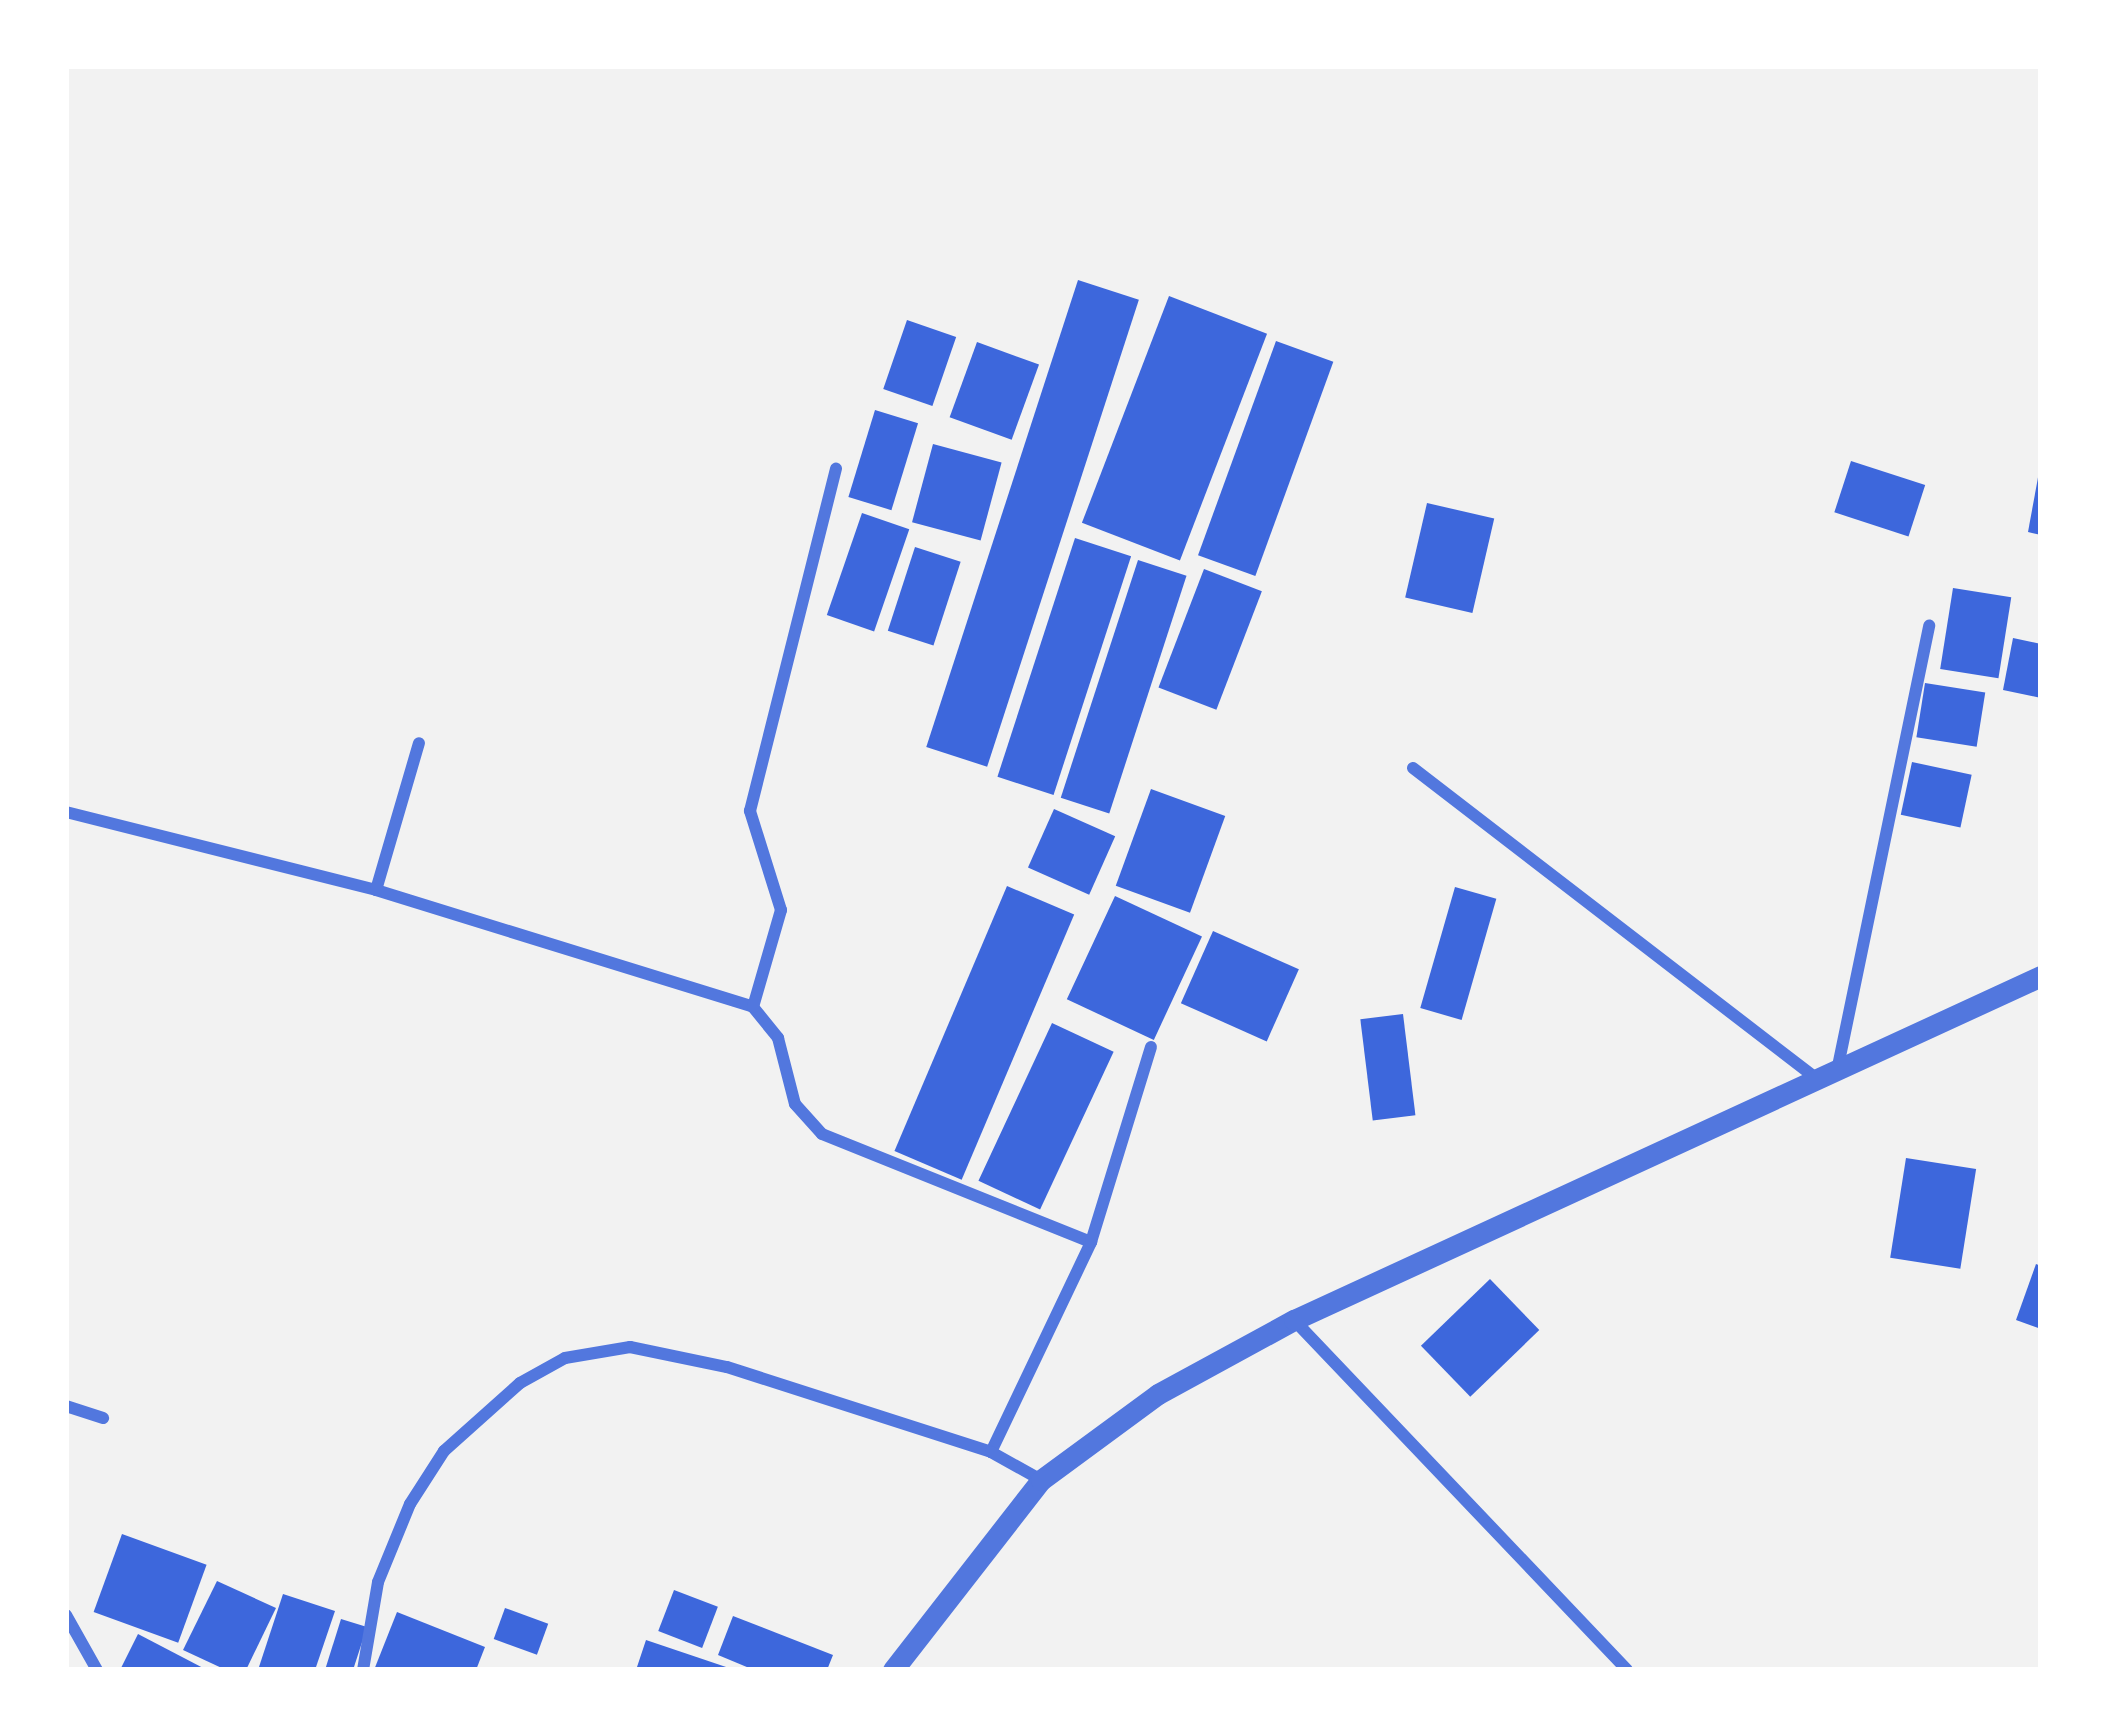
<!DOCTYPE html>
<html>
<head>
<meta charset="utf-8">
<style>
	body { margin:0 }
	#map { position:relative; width:2107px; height:1736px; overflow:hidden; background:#f2f2f2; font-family:"Space Grotesk",sans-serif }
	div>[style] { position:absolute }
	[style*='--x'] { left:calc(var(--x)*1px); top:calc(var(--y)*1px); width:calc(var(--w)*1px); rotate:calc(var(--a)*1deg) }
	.building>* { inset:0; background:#3d67dc; transform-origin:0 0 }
	.minor>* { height:12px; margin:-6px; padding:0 6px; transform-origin:6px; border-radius:6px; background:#5277de }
	.tertiary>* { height:21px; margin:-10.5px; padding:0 10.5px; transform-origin:10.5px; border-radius:10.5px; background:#5277de }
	span { translate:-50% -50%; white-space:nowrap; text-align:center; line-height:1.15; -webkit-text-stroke:9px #fff; paint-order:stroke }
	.frame { position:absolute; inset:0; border:69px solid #fff; pointer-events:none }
</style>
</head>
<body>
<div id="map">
	<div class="building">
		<i style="left:1078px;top:280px;width:64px;height:491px;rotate:18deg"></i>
		<i style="left:1169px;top:296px;width:105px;height:243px;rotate:21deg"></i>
		<i style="left:907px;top:320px;width:52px;height:73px;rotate:19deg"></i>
		<i style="left:1276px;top:341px;width:61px;height:228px;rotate:20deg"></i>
		<i style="left:977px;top:342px;width:66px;height:80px;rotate:20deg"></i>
		<i style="left:875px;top:410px;width:45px;height:91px;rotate:17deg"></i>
		<i style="left:933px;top:444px;width:71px;height:81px;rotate:15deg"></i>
		<i style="left:1851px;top:461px;width:78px;height:54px;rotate:18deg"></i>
		<i style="clip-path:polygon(2039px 472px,2041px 472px,2041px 535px,2028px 532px)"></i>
		<i style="left:1427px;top:503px;width:69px;height:97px;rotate:13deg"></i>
		<i style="left:862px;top:513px;width:50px;height:108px;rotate:19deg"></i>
		<i style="left:1075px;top:538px;width:59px;height:251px;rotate:18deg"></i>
		<i style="left:915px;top:547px;width:48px;height:88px;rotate:18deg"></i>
		<i style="left:1138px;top:560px;width:51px;height:250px;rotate:18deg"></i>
		<i style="left:1204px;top:569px;width:62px;height:127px;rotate:21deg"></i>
		<i style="left:1953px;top:588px;width:59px;height:82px;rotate:9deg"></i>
		<i style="clip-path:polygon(2013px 638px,2041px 644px,2041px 698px,2003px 690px)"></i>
		<i style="left:1925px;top:683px;width:61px;height:55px;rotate:9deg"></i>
		<i style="left:1912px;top:762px;width:61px;height:54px;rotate:12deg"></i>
		<i style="left:1151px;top:789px;width:79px;height:103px;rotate:20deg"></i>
		<i style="left:1054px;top:809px;width:67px;height:64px;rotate:24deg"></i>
		<i style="left:1007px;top:886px;width:73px;height:288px;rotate:23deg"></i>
		<i style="left:1455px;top:887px;width:43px;height:126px;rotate:16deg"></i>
		<i style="left:1115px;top:896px;width:96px;height:114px;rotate:25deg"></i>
		<i style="left:1213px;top:931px;width:94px;height:79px;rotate:24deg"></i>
		<i style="left:1403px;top:1014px;width:102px;height:43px;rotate:83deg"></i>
		<i style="left:1052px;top:1023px;width:68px;height:174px;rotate:25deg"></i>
		<i style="left:1906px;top:1158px;width:71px;height:101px;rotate:9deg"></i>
		<i style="clip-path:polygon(2036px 1264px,2041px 1266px,2041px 1329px,2016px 1320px)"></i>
		<i style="left:1490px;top:1279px;width:71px;height:96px;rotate:46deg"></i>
		<i style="left:122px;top:1534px;width:90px;height:83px;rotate:20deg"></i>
		<i style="clip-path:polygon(217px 1581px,276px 1608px,246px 1670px,226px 1670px,183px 1650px)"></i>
		<i style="left:674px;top:1590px;width:47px;height:44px;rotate:21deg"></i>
		<i style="clip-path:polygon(283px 1594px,335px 1611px,315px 1670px,258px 1670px)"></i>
		<i style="left:505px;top:1608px;width:46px;height:33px;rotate:20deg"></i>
		<i style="clip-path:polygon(397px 1612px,485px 1647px,476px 1670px,374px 1670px)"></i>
		<i style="clip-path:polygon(733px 1616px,833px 1655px,827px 1670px,754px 1670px,718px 1655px)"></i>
		<i style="clip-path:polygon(341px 1619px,367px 1627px,353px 1670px,325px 1670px)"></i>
		<i style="clip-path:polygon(138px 1634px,207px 1670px,120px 1670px)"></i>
		<i style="clip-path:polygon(646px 1640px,732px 1669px,732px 1670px,636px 1670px)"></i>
	</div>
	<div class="minor">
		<i style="--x:1413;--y:768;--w:510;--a:37.59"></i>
		<i style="--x:66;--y:812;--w:320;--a:14.1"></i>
		<i style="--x:376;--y:890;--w:395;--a:17.2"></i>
		<i style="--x:753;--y:1007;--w:40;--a:51"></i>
		<i style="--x:778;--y:1038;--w:68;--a:75.6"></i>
		<i style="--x:795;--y:1104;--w:40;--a:48"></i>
		<i style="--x:822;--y:1134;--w:290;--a:21.9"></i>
		<i style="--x:376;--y:890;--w:153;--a:-73.7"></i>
		<i style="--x:753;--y:1007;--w:101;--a:-73.9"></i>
		<i style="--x:781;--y:910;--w:104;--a:-107.4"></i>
		<i style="--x:750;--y:811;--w:353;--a:-75.9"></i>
		<i style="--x:1837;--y:1071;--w:455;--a:-78.3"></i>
		<i style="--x:1294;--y:1320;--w:483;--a:46.4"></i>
		<i style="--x:66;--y:1406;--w:39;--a:18"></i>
		<i style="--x:991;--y:1452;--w:233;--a:-64.5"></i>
		<i style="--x:1091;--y:1242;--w:204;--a:-72.9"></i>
		<i style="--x:66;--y:1615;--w:63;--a:60.6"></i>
		<i style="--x:363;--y:1670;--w:89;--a:-80.3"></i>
		<i style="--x:378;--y:1582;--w:84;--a:-67.7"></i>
		<i style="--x:410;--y:1504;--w:63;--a:-57.3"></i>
		<i style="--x:444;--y:1451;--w:102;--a:-41.8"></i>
		<i style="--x:520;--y:1383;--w:51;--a:-29.1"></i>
		<i style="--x:565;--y:1358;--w:66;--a:-9.6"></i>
		<i style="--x:630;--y:1347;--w:99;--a:11.7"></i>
		<i style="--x:727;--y:1367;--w:277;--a:17.8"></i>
		<i style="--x:991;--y:1452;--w:57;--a:29.2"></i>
	</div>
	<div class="tertiary">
		<i style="--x:893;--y:1670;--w:241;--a:-52.1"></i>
		<i style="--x:1041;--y:1480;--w:145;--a:-36.3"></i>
		<i style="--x:1158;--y:1394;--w:155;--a:-28.6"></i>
		<i style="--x:1294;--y:1320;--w:822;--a:-24.73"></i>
	</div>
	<div class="frame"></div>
</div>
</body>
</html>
